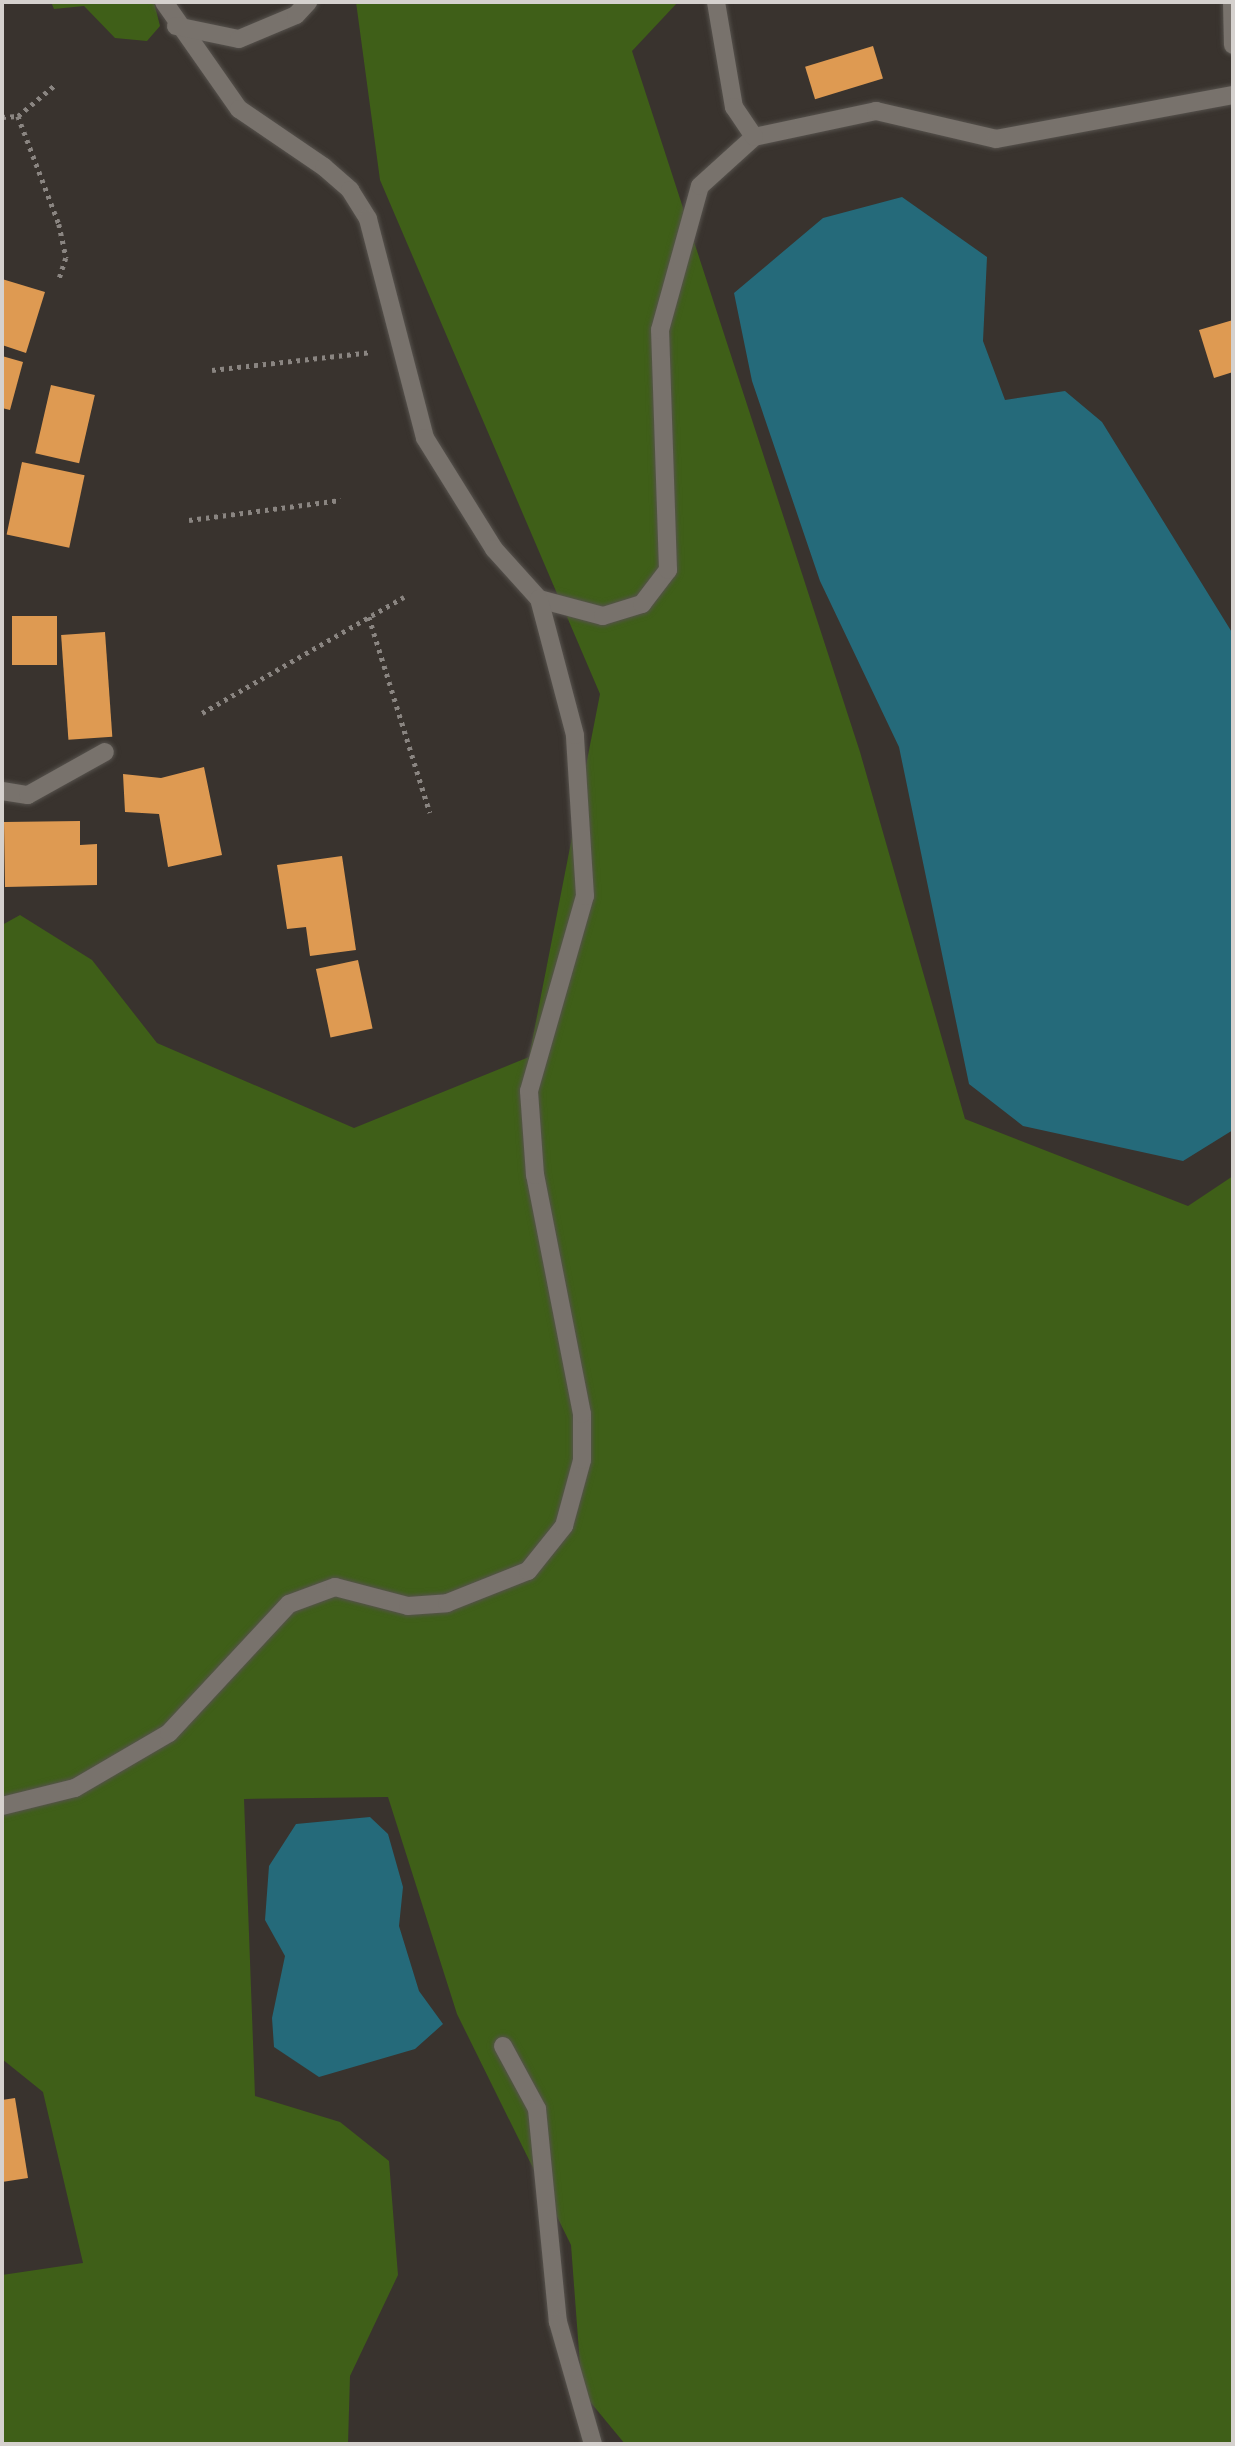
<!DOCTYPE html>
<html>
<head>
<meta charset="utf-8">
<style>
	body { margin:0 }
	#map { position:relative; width:1235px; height:2446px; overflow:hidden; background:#39332e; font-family:"Sofia Sans Condensed",sans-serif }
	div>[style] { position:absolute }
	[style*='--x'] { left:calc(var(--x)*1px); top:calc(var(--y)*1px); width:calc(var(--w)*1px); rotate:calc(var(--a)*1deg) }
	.green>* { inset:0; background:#3f5f18 }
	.water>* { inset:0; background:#256a7a }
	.building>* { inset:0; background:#de9a52; transform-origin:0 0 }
	.path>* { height:4.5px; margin-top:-2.25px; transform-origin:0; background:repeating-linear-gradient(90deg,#8a8581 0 3.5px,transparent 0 8.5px) }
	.roads { filter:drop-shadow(0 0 2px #56524d) drop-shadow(0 0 2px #56524d) }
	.lane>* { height:18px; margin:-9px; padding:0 9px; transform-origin:9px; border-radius:9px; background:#78726c }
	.street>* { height:18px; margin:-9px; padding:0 9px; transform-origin:9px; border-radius:9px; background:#78726c }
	span { translate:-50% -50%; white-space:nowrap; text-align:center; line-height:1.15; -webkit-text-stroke:7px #1e1b19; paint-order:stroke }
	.frame { position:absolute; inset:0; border:4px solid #d5d1ce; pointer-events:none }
</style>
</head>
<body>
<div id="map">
	<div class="green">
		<i style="clip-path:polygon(51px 2px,154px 2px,160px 26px,147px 41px,115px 38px,84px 6px,54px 9px)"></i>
		<i style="clip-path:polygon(356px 2px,678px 2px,632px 51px,860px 752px,965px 1119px,1188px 1206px,1233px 1176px,1233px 2444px,625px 2444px,582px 2392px,571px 2245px,457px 2014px,388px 1797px,244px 1799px,255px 2096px,340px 2122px,389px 2161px,398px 2275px,350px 2376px,348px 2444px,2px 2444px,2px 2275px,83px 2263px,43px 2092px,2px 2059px,2px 925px,20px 915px,92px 960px,157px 1043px,354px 1128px,529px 1057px,600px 694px,380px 180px)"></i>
	</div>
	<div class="water">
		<i style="clip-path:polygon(902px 197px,987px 257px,983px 341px,1005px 400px,1065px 391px,1102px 422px,1233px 634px,1233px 1130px,1183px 1161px,1023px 1126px,969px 1084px,899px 747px,820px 581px,752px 381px,734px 293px,823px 218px)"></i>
		<i style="clip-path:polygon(370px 1817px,388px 1834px,403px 1887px,399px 1926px,419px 1991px,443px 2024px,415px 2049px,319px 2077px,274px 2047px,272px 2018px,285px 1956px,265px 1920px,269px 1866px,296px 1824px)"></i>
	</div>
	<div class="building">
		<i style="left:873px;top:46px;width:34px;height:71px;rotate:73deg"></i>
		<i style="clip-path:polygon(2px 279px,45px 292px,26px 353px,2px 345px)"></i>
		<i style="clip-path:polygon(1233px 320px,1233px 372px,1214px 378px,1199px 330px)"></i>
		<i style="clip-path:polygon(2px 356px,23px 362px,10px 410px,2px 408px)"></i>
		<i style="left:51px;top:385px;width:45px;height:70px;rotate:13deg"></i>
		<i style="left:22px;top:462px;width:64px;height:74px;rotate:12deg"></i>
		<i style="left:12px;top:616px;width:45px;height:49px"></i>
		<i style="left:105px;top:632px;width:105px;height:44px;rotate:86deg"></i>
		<i style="clip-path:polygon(204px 767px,222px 855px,168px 867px,159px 814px,125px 812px,123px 774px,161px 778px)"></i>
		<i style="clip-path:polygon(80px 821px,80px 845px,97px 844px,97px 885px,5px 887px,4px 822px)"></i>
		<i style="clip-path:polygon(342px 856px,356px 950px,310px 956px,306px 927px,287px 929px,277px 865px)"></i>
		<i style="left:358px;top:960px;width:70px;height:43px;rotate:78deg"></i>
		<i style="clip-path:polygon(15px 2098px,28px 2178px,2px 2182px,2px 2100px)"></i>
	</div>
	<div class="path">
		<i style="--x:18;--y:116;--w:116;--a:69.2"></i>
		<i style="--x:59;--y:224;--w:35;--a:78"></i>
		<i style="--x:66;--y:258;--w:25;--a:108"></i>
		<i style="--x:2;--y:117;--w:16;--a:-4"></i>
		<i style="--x:18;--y:116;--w:50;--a:-40.1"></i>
		<i style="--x:212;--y:370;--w:161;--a:-6.4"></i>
		<i style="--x:189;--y:520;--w:153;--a:-7.5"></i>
		<i style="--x:369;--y:617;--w:205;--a:72.7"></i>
		<i style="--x:202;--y:713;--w:233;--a:-29.9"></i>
	</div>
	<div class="roads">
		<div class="lane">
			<i style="--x:2;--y:791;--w:26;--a:9"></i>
			<i style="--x:28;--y:795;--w:88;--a:-29.2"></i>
		</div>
		<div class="street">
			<i style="--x:164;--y:2;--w:131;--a:55"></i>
			<i style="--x:239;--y:109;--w:103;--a:34.3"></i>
			<i style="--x:324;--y:167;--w:35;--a:41"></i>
			<i style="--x:350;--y:190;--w:34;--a:58"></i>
			<i style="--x:368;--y:219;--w:226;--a:75.4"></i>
			<i style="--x:425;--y:438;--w:131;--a:58.1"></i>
			<i style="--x:494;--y:549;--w:67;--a:48"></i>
			<i style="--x:539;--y:599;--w:66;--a:14.9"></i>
			<i style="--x:603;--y:616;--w:41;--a:-17.1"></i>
			<i style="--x:642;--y:604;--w:43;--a:-52.6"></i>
			<i style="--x:668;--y:570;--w:240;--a:-91.9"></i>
			<i style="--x:660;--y:330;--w:149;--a:-74.5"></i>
			<i style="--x:700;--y:186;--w:73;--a:-42.2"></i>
			<i style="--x:754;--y:137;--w:125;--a:-12"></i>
			<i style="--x:876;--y:111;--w:123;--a:13.1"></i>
			<i style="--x:996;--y:139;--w:241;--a:-10.5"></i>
			<i style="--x:716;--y:2;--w:107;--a:80.3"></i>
			<i style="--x:734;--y:107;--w:36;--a:56"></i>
			<i style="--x:1232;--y:2;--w:43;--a:88.7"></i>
			<i style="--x:176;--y:26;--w:64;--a:11.7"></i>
			<i style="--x:239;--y:39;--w:62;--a:-22.8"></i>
			<i style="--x:296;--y:15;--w:18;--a:-47"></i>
			<i style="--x:2;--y:1806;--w:75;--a:-13.9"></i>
			<i style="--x:75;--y:1788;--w:109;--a:-30.3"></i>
			<i style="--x:169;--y:1733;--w:176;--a:-47.1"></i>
			<i style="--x:289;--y:1604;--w:49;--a:-20.3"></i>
			<i style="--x:335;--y:1587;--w:75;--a:14.6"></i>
			<i style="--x:408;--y:1606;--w:39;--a:-4"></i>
			<i style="--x:447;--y:1603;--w:87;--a:-21.6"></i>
			<i style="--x:528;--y:1571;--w:58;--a:-51.3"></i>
			<i style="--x:564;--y:1526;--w:68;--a:-74.7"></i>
			<i style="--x:582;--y:1460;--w:46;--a:-90"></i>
			<i style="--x:582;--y:1414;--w:244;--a:-101.1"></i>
			<i style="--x:535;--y:1175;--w:84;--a:-94.1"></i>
			<i style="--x:529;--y:1091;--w:203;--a:-74"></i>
			<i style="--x:585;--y:896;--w:161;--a:-93.6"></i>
			<i style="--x:575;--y:735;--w:141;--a:-104.8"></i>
			<i style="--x:503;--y:2046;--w:72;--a:61.6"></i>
			<i style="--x:537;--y:2109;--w:214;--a:84.4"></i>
			<i style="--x:558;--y:2322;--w:127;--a:74"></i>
		</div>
	</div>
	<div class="frame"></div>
</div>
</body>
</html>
